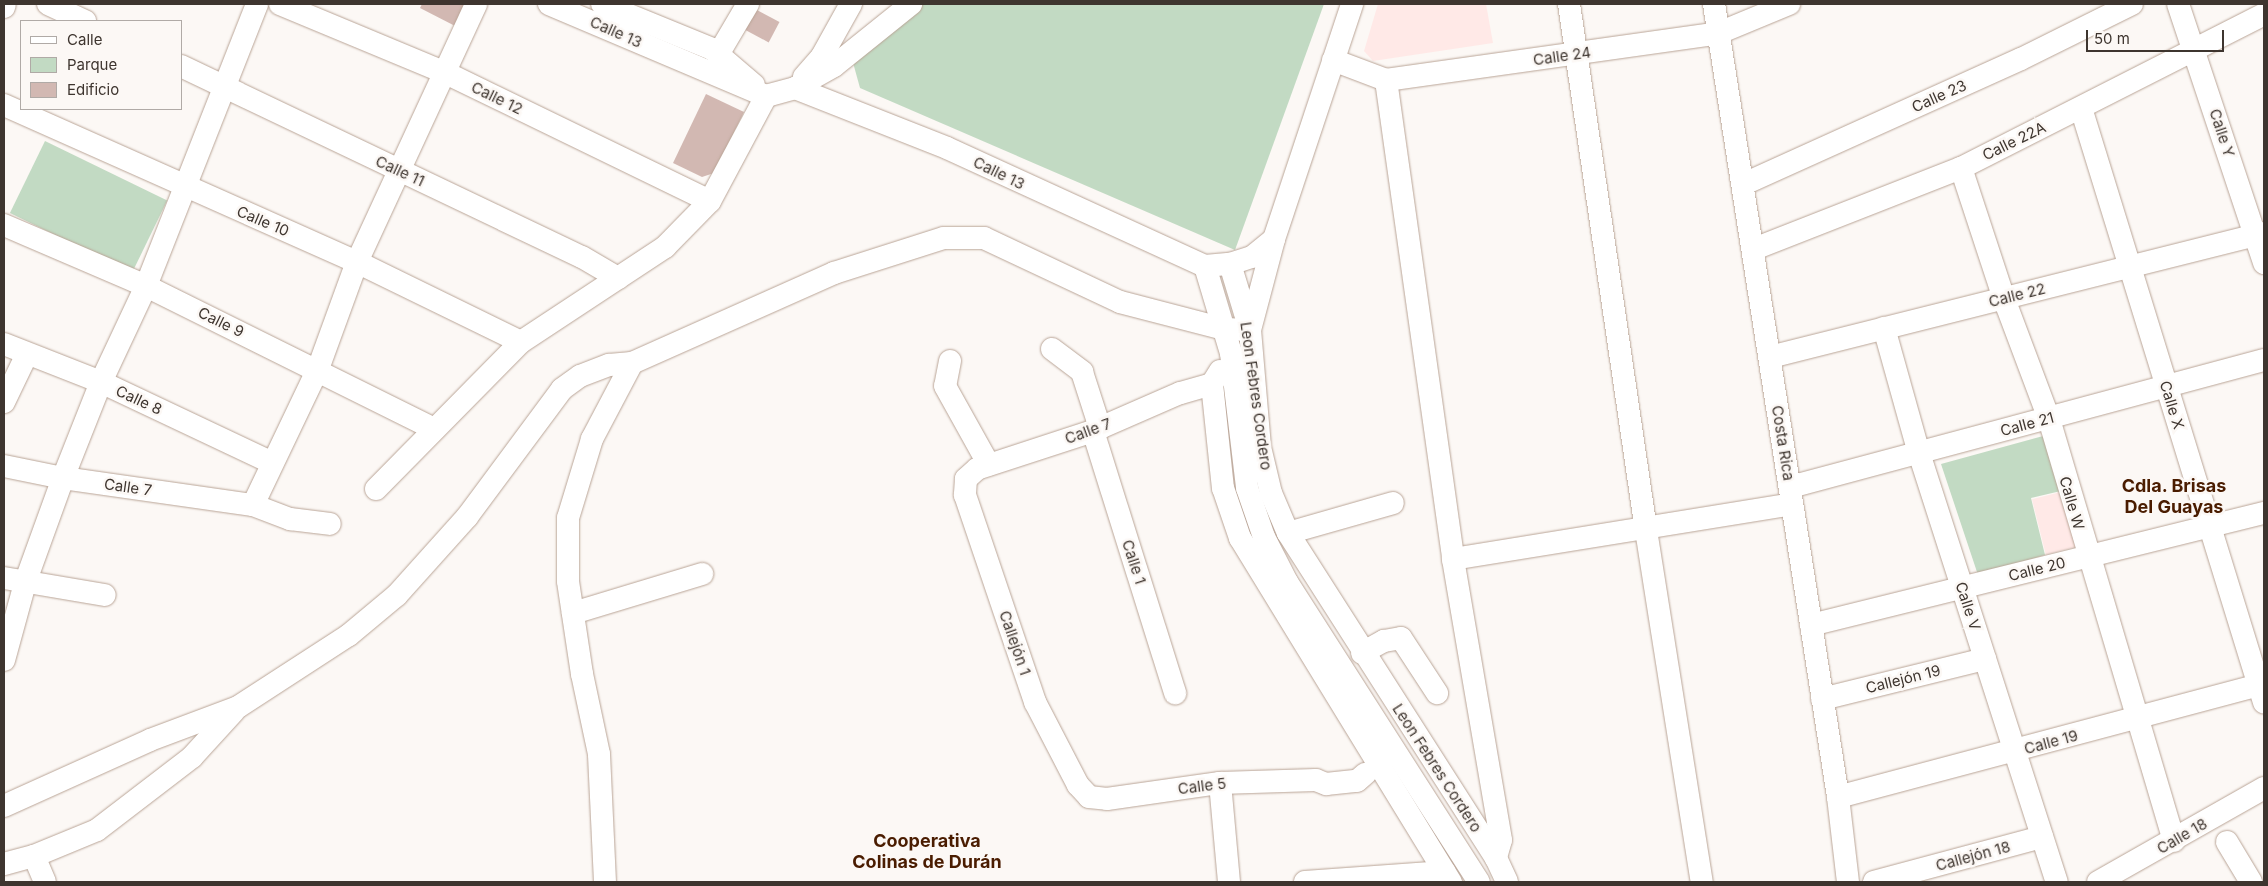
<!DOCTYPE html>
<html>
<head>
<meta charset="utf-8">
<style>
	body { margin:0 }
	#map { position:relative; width:2268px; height:886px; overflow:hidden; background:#fcf8f5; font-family:Inter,sans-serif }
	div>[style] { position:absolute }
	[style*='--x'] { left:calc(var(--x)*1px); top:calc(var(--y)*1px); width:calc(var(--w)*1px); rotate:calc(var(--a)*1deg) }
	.education>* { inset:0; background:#ffe9e7; transform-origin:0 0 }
	.green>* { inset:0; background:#c2dac3; transform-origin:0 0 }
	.building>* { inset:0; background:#d2b8b2; transform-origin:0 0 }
	.roads { filter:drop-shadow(0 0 1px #b9a496) drop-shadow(0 0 1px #b9a496) }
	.minor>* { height:22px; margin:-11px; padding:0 11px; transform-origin:11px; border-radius:11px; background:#fff }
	span { translate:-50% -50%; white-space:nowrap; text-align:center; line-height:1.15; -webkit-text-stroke:5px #fcf8f5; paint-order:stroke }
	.street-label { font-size:15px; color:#3e352f }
	.quarter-label { font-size:18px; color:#4a1c00; font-weight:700 }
	.frame { position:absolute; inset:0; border:5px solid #3e352f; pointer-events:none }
	.legend { position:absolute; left:20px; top:20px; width:162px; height:90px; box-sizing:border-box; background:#fcf8f5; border:1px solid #b0aaa6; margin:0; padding:6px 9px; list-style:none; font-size:15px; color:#3e352f }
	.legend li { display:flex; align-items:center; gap:10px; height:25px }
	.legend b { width:25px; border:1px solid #b0aaa6 }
	.scale { position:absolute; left:2086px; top:30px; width:138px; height:22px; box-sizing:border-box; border:2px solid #3e352f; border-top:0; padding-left:6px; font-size:15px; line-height:18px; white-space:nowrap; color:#3e352f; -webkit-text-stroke:4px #fcf8f5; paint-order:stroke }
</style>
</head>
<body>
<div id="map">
	<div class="education">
		<i style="clip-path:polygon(1378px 4px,1486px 4px,1493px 43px,1373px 61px,1364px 51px)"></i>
		<i style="left:2065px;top:491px;width:57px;height:34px;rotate:76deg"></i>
	</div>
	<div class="green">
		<i style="clip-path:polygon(921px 4px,1324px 4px,1235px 250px,860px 88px,852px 59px)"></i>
		<i style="left:45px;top:141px;width:136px;height:80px;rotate:26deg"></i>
		<i style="clip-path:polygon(2047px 435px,2065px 490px,2031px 498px,2045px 555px,1978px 575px,1941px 464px)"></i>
	</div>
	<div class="building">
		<i style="clip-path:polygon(422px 4px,471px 4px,459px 28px,420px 8px)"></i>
		<i style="left:753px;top:8px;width:30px;height:23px;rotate:28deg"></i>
		<i style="clip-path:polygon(706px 94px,744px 112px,714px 173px,702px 177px,673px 163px)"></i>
	</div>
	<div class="roads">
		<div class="minor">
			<i style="--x:48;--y:4;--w:41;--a:24.7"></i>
			<i style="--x:280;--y:4;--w:180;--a:22.6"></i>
			<i style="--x:446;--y:73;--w:293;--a:25.9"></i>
			<i style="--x:549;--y:4;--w:236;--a:23"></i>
			<i style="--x:766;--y:96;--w:30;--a:-15"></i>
			<i style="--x:795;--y:88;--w:45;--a:-29.4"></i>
			<i style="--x:834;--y:66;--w:99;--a:-38.8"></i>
			<i style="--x:602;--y:4;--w:119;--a:22.2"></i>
			<i style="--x:712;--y:49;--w:55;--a:40.6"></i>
			<i style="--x:1569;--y:4;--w:532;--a:81.67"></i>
			<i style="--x:1646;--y:530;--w:356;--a:81"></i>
			<i style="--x:1714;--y:4;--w:803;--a:81.11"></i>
			<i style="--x:1838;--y:797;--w:86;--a:83.3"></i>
			<i style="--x:2178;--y:4;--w:273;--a:71.6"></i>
			<i style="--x:4;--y:7;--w:3;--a:-72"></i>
			<i style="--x:719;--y:53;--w:57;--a:-59.4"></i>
			<i style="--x:1333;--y:60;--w:57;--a:20.7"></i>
			<i style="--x:1386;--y:80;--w:336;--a:-8"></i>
			<i style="--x:1719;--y:33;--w:76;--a:-22.5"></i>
			<i style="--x:181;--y:66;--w:444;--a:25.5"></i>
			<i style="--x:582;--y:257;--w:42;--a:30.3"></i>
			<i style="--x:804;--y:77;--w:28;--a:-49"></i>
			<i style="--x:822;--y:56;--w:60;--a:-60.9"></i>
			<i style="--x:1386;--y:80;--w:484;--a:82"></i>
			<i style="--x:1453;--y:559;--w:285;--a:80.3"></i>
			<i style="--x:1501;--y:840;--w:19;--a:106"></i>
			<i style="--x:795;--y:88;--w:163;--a:21.5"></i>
			<i style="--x:947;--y:148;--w:284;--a:24.6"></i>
			<i style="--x:1205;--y:266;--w:25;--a:-5"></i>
			<i style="--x:1230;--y:264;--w:23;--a:-18"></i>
			<i style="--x:1252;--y:257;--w:28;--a:-39"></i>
			<i style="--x:1274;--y:239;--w:248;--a:-71.6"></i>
			<i style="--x:4;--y:105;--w:386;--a:24"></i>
			<i style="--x:357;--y:262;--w:182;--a:26"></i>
			<i style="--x:2081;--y:108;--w:622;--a:72.88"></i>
			<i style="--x:1961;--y:168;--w:138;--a:71.8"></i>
			<i style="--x:2004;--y:299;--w:128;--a:69.4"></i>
			<i style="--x:2049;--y:419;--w:440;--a:73.5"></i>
			<i style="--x:1744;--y:184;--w:304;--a:-24.3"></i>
			<i style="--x:2021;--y:59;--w:124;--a:-26.4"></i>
			<i style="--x:4;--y:225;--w:155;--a:23.2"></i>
			<i style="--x:146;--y:286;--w:322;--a:26.4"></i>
			<i style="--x:1754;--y:249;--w:222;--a:-21.4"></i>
			<i style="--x:1961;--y:168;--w:340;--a:-26.9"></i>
			<i style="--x:1230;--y:264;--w:69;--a:73.1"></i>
			<i style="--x:1250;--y:330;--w:117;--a:85.1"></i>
			<i style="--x:1260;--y:447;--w:47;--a:76.6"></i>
			<i style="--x:1271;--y:493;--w:43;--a:67"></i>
			<i style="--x:1288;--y:533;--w:386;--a:57.4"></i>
			<i style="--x:1496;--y:858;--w:26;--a:65"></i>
			<i style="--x:1205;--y:266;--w:91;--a:73.4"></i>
			<i style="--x:1231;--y:353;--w:136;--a:83.2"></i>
			<i style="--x:1247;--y:488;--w:52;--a:70.9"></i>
			<i style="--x:1264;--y:537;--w:51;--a:62.9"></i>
			<i style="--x:1287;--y:582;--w:356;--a:57.4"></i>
			<i style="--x:1884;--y:328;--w:130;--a:74.4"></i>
			<i style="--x:1919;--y:453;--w:451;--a:72.2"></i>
			<i style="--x:4;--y:344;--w:104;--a:21.4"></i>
			<i style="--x:101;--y:382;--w:189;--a:25.3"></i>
			<i style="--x:1052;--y:349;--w:38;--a:37"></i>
			<i style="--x:1082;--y:372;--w:59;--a:72.2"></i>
			<i style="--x:1770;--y:357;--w:509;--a:-14.09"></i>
			<i style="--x:950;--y:361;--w:25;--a:101"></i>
			<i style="--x:945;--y:386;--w:90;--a:60.9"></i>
			<i style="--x:1220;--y:371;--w:15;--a:122"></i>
			<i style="--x:1212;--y:384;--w:105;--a:84"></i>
			<i style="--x:1223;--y:488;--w:53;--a:71.2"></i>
			<i style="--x:1240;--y:538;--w:404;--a:58.5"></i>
			<i style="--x:1212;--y:384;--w:33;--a:164"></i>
			<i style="--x:1180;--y:393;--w:95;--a:156.4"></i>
			<i style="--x:1093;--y:431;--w:122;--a:161.9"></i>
			<i style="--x:977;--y:469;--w:15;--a:138"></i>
			<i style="--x:966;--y:479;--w:16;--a:94"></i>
			<i style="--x:965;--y:495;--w:219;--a:71.3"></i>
			<i style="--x:1035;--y:702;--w:93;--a:62.6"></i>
			<i style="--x:1078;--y:785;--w:16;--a:47"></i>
			<i style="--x:1089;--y:797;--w:18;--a:6"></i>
			<i style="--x:1107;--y:799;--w:114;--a:-8.1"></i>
			<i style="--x:1220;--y:783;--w:96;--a:-1.8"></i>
			<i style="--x:1316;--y:780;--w:11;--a:22"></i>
			<i style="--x:1326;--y:784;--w:31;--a:-6"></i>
			<i style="--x:1357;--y:781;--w:11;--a:-41"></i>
			<i style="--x:4;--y:402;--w:53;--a:-64.4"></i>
			<i style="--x:1093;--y:431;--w:275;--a:72.6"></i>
			<i style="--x:4;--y:466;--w:60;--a:11.5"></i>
			<i style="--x:63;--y:478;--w:192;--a:8.1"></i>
			<i style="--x:253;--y:505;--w:40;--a:21"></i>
			<i style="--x:290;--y:519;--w:40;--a:7.1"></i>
			<i style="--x:1790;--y:487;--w:491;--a:-15"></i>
			<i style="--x:376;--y:489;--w:206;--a:-45.4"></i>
			<i style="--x:521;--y:342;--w:173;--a:-33.4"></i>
			<i style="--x:665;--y:247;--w:64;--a:-45.6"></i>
			<i style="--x:710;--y:201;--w:119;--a:-61.9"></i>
			<i style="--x:253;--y:505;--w:151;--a:-64.5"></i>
			<i style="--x:318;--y:369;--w:114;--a:-70"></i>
			<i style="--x:357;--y:262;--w:284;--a:-65.2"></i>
			<i style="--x:1288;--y:533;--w:109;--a:-15.9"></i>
			<i style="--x:1453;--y:559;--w:342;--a:-9.2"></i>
			<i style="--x:4;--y:578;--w:102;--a:9.6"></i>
			<i style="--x:573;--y:613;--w:135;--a:-16.8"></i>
			<i style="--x:1811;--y:625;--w:467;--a:-13.9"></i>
			<i style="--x:1362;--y:653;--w:25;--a:-29"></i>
			<i style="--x:1384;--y:641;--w:17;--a:-10"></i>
			<i style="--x:1401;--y:638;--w:66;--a:56.8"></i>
			<i style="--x:4;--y:660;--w:80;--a:-74.7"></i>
			<i style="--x:25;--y:583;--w:112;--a:-70.1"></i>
			<i style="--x:63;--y:478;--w:103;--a:-68.4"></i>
			<i style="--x:101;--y:382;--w:106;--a:-64.9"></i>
			<i style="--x:146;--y:286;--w:303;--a:-68.5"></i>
			<i style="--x:1822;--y:699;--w:168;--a:-13.8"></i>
			<i style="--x:1220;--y:783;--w:99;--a:84.8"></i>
			<i style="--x:1838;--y:797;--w:441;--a:-14.9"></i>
			<i style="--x:4;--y:806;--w:160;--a:-24.3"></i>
			<i style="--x:150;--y:740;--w:94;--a:-20.6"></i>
			<i style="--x:238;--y:707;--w:132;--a:-33"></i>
			<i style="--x:349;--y:635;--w:62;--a:-39.8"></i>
			<i style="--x:397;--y:595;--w:105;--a:-48.1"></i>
			<i style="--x:467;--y:517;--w:159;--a:-53.4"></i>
			<i style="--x:562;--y:389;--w:22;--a:-36"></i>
			<i style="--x:580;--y:376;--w:31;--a:-21"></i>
			<i style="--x:609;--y:365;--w:23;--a:-5"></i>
			<i style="--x:632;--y:363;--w:221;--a:-24"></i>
			<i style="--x:834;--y:273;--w:115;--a:-17.7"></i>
			<i style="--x:944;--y:238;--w:40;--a:0"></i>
			<i style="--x:984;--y:238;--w:150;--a:25.2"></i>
			<i style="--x:1120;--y:302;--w:107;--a:14.6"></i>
			<i style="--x:1224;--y:329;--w:26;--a:2"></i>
			<i style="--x:1250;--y:330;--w:94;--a:-75.2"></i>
			<i style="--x:2227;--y:842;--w:47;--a:59"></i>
			<i style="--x:34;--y:856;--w:28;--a:67"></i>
			<i style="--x:4;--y:864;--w:31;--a:-15"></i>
			<i style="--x:34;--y:856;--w:68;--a:-22.4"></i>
			<i style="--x:97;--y:830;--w:120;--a:-37.5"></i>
			<i style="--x:192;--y:757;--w:62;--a:-47.6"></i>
			<i style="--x:605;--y:882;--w:128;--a:-92.7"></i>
			<i style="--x:599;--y:754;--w:82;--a:-102"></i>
			<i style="--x:582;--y:674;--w:94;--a:-98.6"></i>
			<i style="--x:568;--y:581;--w:63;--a:-90"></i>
			<i style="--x:568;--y:518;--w:83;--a:-73.1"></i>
			<i style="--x:592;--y:439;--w:86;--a:-62.2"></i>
			<i style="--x:1305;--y:882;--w:140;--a:-4.1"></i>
			<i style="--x:1874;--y:882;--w:174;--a:-15"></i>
			<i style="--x:2098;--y:882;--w:191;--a:-29.5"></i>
		</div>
	</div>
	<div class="street-label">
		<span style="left:616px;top:32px;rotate:24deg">Calle 13</span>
		<span style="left:1562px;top:56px;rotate:-8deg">Calle 24</span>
		<span style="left:1939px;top:96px;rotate:-24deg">Calle 23</span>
		<span style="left:497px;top:98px;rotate:26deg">Calle 12</span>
		<span style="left:2222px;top:133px;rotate:72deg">Calle Y</span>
		<span style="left:2014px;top:141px;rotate:-26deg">Calle 22A</span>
		<span style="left:400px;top:171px;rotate:25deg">Calle 11</span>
		<span style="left:999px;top:173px;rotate:26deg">Calle 13</span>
		<span style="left:263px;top:221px;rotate:23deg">Calle 10</span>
		<span style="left:2017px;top:295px;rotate:-14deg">Calle 22</span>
		<span style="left:221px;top:322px;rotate:26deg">Calle 9</span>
		<span style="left:1256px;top:396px;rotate:82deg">Leon Febres Cordero</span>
		<span style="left:139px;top:400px;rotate:25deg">Calle 8</span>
		<span style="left:2172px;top:405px;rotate:73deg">Calle X</span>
		<span style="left:2027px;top:424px;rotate:-15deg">Calle 21</span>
		<span style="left:1088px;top:431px;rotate:-20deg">Calle 7</span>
		<span style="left:1783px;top:443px;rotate:81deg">Costa Rica</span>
		<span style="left:128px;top:487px;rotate:8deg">Calle 7</span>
		<span style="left:2072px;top:503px;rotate:74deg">Calle W</span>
		<span style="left:1134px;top:562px;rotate:72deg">Calle 1</span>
		<span style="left:2037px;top:569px;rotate:-14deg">Calle 20</span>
		<span style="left:1968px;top:606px;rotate:72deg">Calle V</span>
		<span style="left:1015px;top:643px;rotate:71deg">Callejón 1</span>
		<span style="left:1903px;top:679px;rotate:-14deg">Callejón 19</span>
		<span style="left:2051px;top:742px;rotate:-15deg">Calle 19</span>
		<span style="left:1437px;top:768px;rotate:57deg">Leon Febres Cordero</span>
		<span style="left:1202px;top:786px;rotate:-7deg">Calle 5</span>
		<span style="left:2182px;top:836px;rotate:-30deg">Calle 18</span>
		<span style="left:1973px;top:856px;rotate:-15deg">Callejón 18</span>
	</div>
	<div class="quarter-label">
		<span style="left:2174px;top:497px">Cdla. Brisas<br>Del Guayas</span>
		<span style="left:927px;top:852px">Cooperativa<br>Colinas de Durán</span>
	</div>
	<div class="frame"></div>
	<ul class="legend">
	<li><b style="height:6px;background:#fff"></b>Calle</li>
	<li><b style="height:14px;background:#c2dac3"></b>Parque</li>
	<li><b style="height:14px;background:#d2b8b2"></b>Edificio</li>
	</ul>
	<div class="scale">50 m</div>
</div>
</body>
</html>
